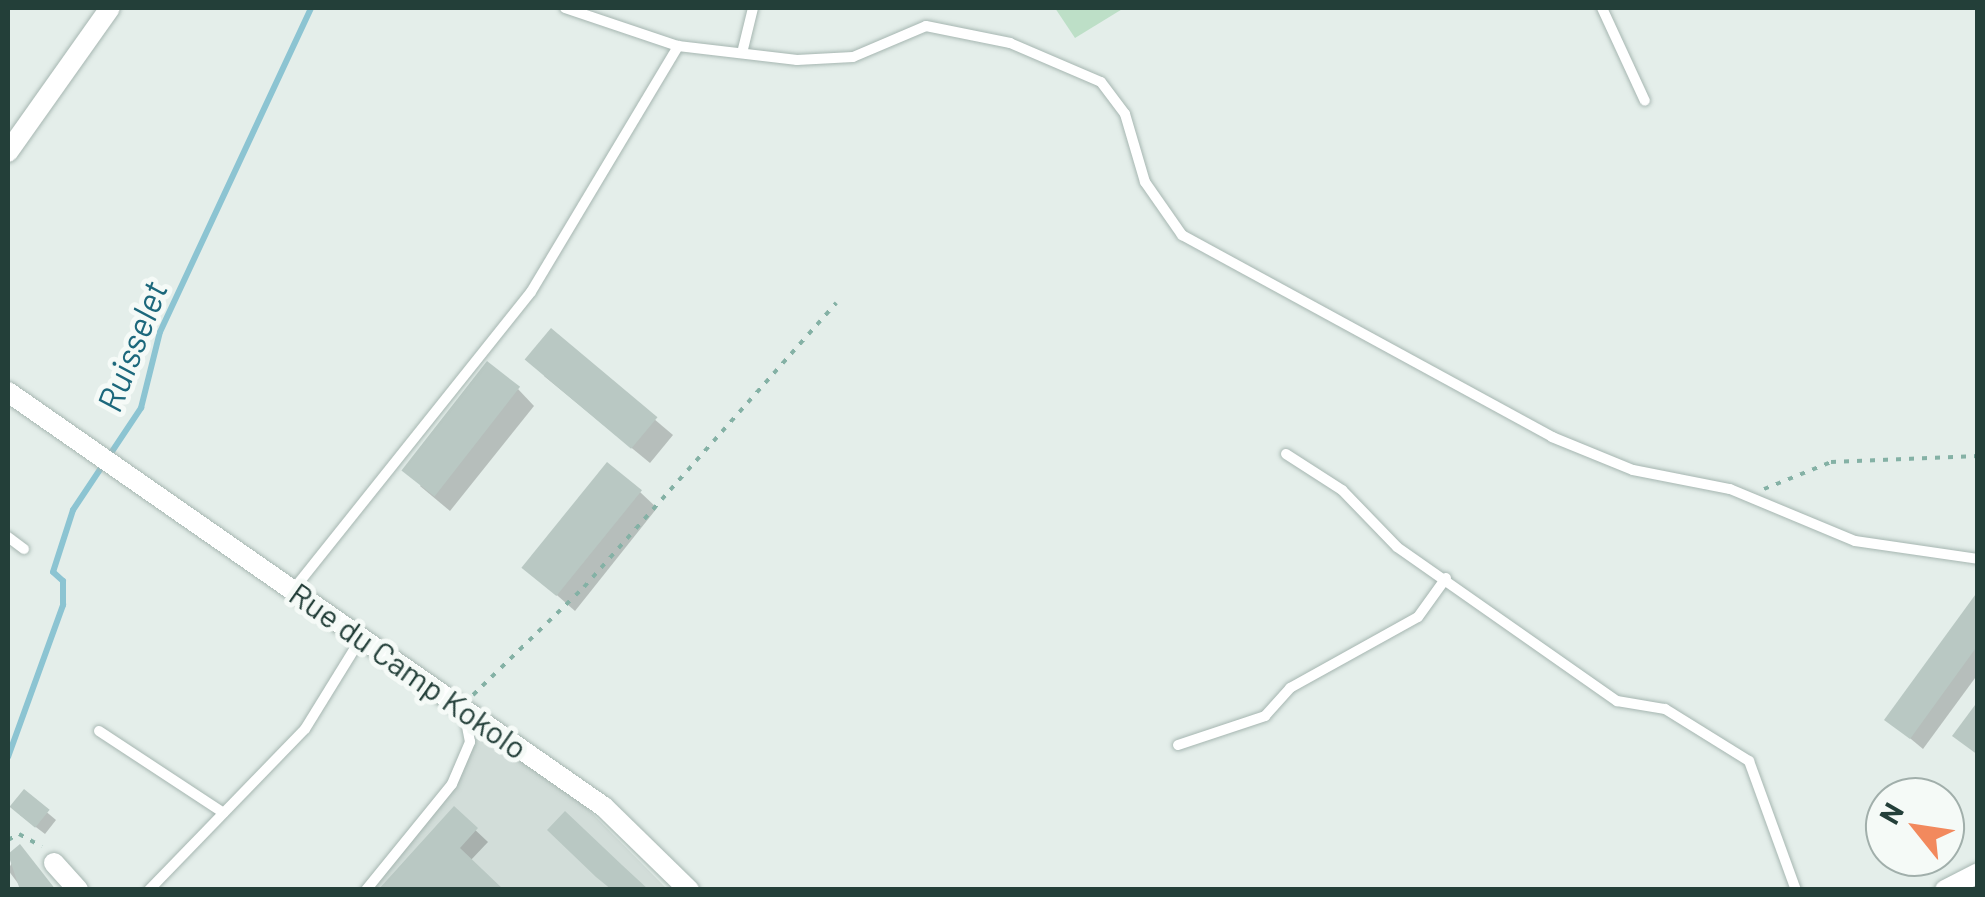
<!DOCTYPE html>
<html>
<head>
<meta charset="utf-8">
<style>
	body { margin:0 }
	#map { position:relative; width:1985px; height:897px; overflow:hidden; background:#e4eeea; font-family:Barlow,sans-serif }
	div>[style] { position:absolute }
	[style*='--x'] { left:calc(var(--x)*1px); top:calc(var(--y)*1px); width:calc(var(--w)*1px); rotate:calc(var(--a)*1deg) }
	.built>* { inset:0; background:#d2ddd9 }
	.green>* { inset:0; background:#bddfc7 }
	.shadow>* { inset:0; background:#0003 }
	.stream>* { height:6px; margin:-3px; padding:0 3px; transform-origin:3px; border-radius:3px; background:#8cc4d2 }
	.building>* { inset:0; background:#b9c8c3; transform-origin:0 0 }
	.path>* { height:4px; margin-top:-2px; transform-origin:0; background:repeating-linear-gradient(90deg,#84b1a5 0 5px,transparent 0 13px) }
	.roads { filter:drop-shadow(0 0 2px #a6b6b1) drop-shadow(0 0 2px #a6b6b1) }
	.service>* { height:10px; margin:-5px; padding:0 5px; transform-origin:5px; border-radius:5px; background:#fff }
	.minor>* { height:20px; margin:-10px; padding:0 10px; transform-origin:10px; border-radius:10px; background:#fff }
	span { translate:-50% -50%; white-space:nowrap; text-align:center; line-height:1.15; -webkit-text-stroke:10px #f5faf7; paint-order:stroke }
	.street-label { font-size:32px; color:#233f39 }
	.water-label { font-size:35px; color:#1c687c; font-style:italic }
	.frame { position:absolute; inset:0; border:10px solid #233f39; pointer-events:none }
	.north { position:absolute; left:1865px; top:777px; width:100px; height:100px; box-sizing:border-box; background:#f5faf7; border:2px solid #a1afab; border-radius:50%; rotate:300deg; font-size:28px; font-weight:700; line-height:40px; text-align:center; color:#233f39 }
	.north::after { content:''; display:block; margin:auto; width:35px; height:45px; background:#f2895d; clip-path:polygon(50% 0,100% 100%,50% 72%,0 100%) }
</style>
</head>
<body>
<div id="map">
	<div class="built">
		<i style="clip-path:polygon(483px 725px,575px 796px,667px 889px,366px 890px,421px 830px)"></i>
	</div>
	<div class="green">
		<i style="clip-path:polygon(1055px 8px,1124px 8px,1075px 38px)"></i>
	</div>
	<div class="shadow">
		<i style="clip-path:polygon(551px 332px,673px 435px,650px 463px,544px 376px)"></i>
		<i style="clip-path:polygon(518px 389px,534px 406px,450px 511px,420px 486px)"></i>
		<i style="clip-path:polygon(640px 492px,657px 508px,575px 611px,525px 567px)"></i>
		<i style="clip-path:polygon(1978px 612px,1978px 674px,1923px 749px,1887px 719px)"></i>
		<i style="clip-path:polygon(24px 793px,56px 820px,45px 834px,20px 815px)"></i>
		<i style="clip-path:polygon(454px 810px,488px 842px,470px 861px,381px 890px)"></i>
		<i style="clip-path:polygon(20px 848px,23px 890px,8px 870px)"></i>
	</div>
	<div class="stream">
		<i style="--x:8;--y:757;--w:162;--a:-70.1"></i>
		<i style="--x:63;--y:605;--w:24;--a:-90"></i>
		<i style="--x:63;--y:581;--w:13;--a:-138"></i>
		<i style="--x:53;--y:572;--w:65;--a:-72.1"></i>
		<i style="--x:73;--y:510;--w:123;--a:-56.3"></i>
		<i style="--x:141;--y:408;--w:78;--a:-76"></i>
		<i style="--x:160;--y:332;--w:357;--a:-65"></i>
	</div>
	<div class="building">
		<i style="left:551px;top:328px;width:139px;height:41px;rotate:40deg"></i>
		<i style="left:487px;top:361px;width:42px;height:139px;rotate:38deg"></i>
		<i style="left:607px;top:462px;width:45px;height:136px;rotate:39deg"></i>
		<i style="clip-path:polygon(1978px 591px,1978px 645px,1910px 739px,1884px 720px)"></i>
		<i style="clip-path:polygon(1978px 701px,1978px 755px,1952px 736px)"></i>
		<i style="left:24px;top:789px;width:33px;height:23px;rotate:39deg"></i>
		<i style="clip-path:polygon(454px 806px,478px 828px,460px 848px,504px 890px,378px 890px)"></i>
		<i style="clip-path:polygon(565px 811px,622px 865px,649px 890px,612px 890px,596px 877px,547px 830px)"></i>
		<i style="clip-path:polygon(20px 844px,56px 890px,20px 890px,8px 854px)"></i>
	</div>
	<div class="path">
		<i style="--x:1764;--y:489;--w:72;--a:-21.9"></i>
		<i style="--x:1831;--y:462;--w:147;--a:-2.3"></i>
		<i style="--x:473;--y:695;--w:155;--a:-44.2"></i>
		<i style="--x:584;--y:587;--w:380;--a:-48.4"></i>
		<i style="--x:8;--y:840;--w:13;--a:-29"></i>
		<i style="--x:19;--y:834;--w:26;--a:29"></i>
	</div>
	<div class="roads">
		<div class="service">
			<i style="--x:565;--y:8;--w:119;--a:18.6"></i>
			<i style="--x:678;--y:46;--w:120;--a:6.7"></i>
			<i style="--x:797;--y:60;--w:56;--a:-3.1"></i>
			<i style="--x:853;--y:57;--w:79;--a:-23"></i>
			<i style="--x:926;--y:26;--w:86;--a:11.4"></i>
			<i style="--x:1010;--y:43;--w:99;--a:23.2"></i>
			<i style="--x:1101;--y:82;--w:40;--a:53"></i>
			<i style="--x:1125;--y:114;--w:71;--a:73.6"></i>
			<i style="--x:1145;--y:182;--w:65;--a:55.1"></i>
			<i style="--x:1182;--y:235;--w:422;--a:28.6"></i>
			<i style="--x:1552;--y:437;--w:87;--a:22.2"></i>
			<i style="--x:1633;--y:470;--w:99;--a:11.1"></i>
			<i style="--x:1730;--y:489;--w:135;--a:22.6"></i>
			<i style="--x:1855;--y:541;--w:124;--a:8.3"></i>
			<i style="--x:1602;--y:8;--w:102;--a:65.2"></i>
			<i style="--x:743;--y:49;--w:42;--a:-76.3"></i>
			<i style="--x:1286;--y:454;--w:67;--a:32.7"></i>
			<i style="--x:1342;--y:490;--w:79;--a:46"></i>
			<i style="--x:1397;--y:547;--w:269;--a:35"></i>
			<i style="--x:1617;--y:701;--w:49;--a:9.5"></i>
			<i style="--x:1665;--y:709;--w:99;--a:31.8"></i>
			<i style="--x:1749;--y:761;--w:137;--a:70"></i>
			<i style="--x:8;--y:537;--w:20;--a:37"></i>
			<i style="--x:293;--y:590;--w:381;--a:-51.4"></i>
			<i style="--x:531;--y:292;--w:287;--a:-59.1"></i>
			<i style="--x:99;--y:731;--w:149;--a:33.3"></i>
			<i style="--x:1178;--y:745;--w:92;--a:-18.4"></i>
			<i style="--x:1265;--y:716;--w:38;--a:-48"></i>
			<i style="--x:1290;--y:688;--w:146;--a:-29"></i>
			<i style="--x:1418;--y:617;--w:48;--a:-54.3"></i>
			<i style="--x:149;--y:890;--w:224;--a:-45.9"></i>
			<i style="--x:305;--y:729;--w:110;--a:-58.3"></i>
			<i style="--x:366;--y:890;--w:136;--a:-50.9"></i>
			<i style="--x:452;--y:784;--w:46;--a:-66.8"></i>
			<i style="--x:470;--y:742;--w:33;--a:-101"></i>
		</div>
		<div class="minor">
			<i style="--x:8;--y:152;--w:176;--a:-54.7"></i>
			<i style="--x:8;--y:392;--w:726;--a:34.85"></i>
			<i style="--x:604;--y:807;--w:119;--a:44.3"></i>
			<i style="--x:54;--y:863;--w:36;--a:48"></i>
			<i style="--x:1945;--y:890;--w:37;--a:-27"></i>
		</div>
	</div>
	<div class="street-label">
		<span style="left:409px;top:670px;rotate:35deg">Rue du Camp Kokolo</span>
	</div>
	<div class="water-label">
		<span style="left:131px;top:346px;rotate:-69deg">Ruisselet</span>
	</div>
	<div class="frame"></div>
	<div class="north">N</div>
</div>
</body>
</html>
